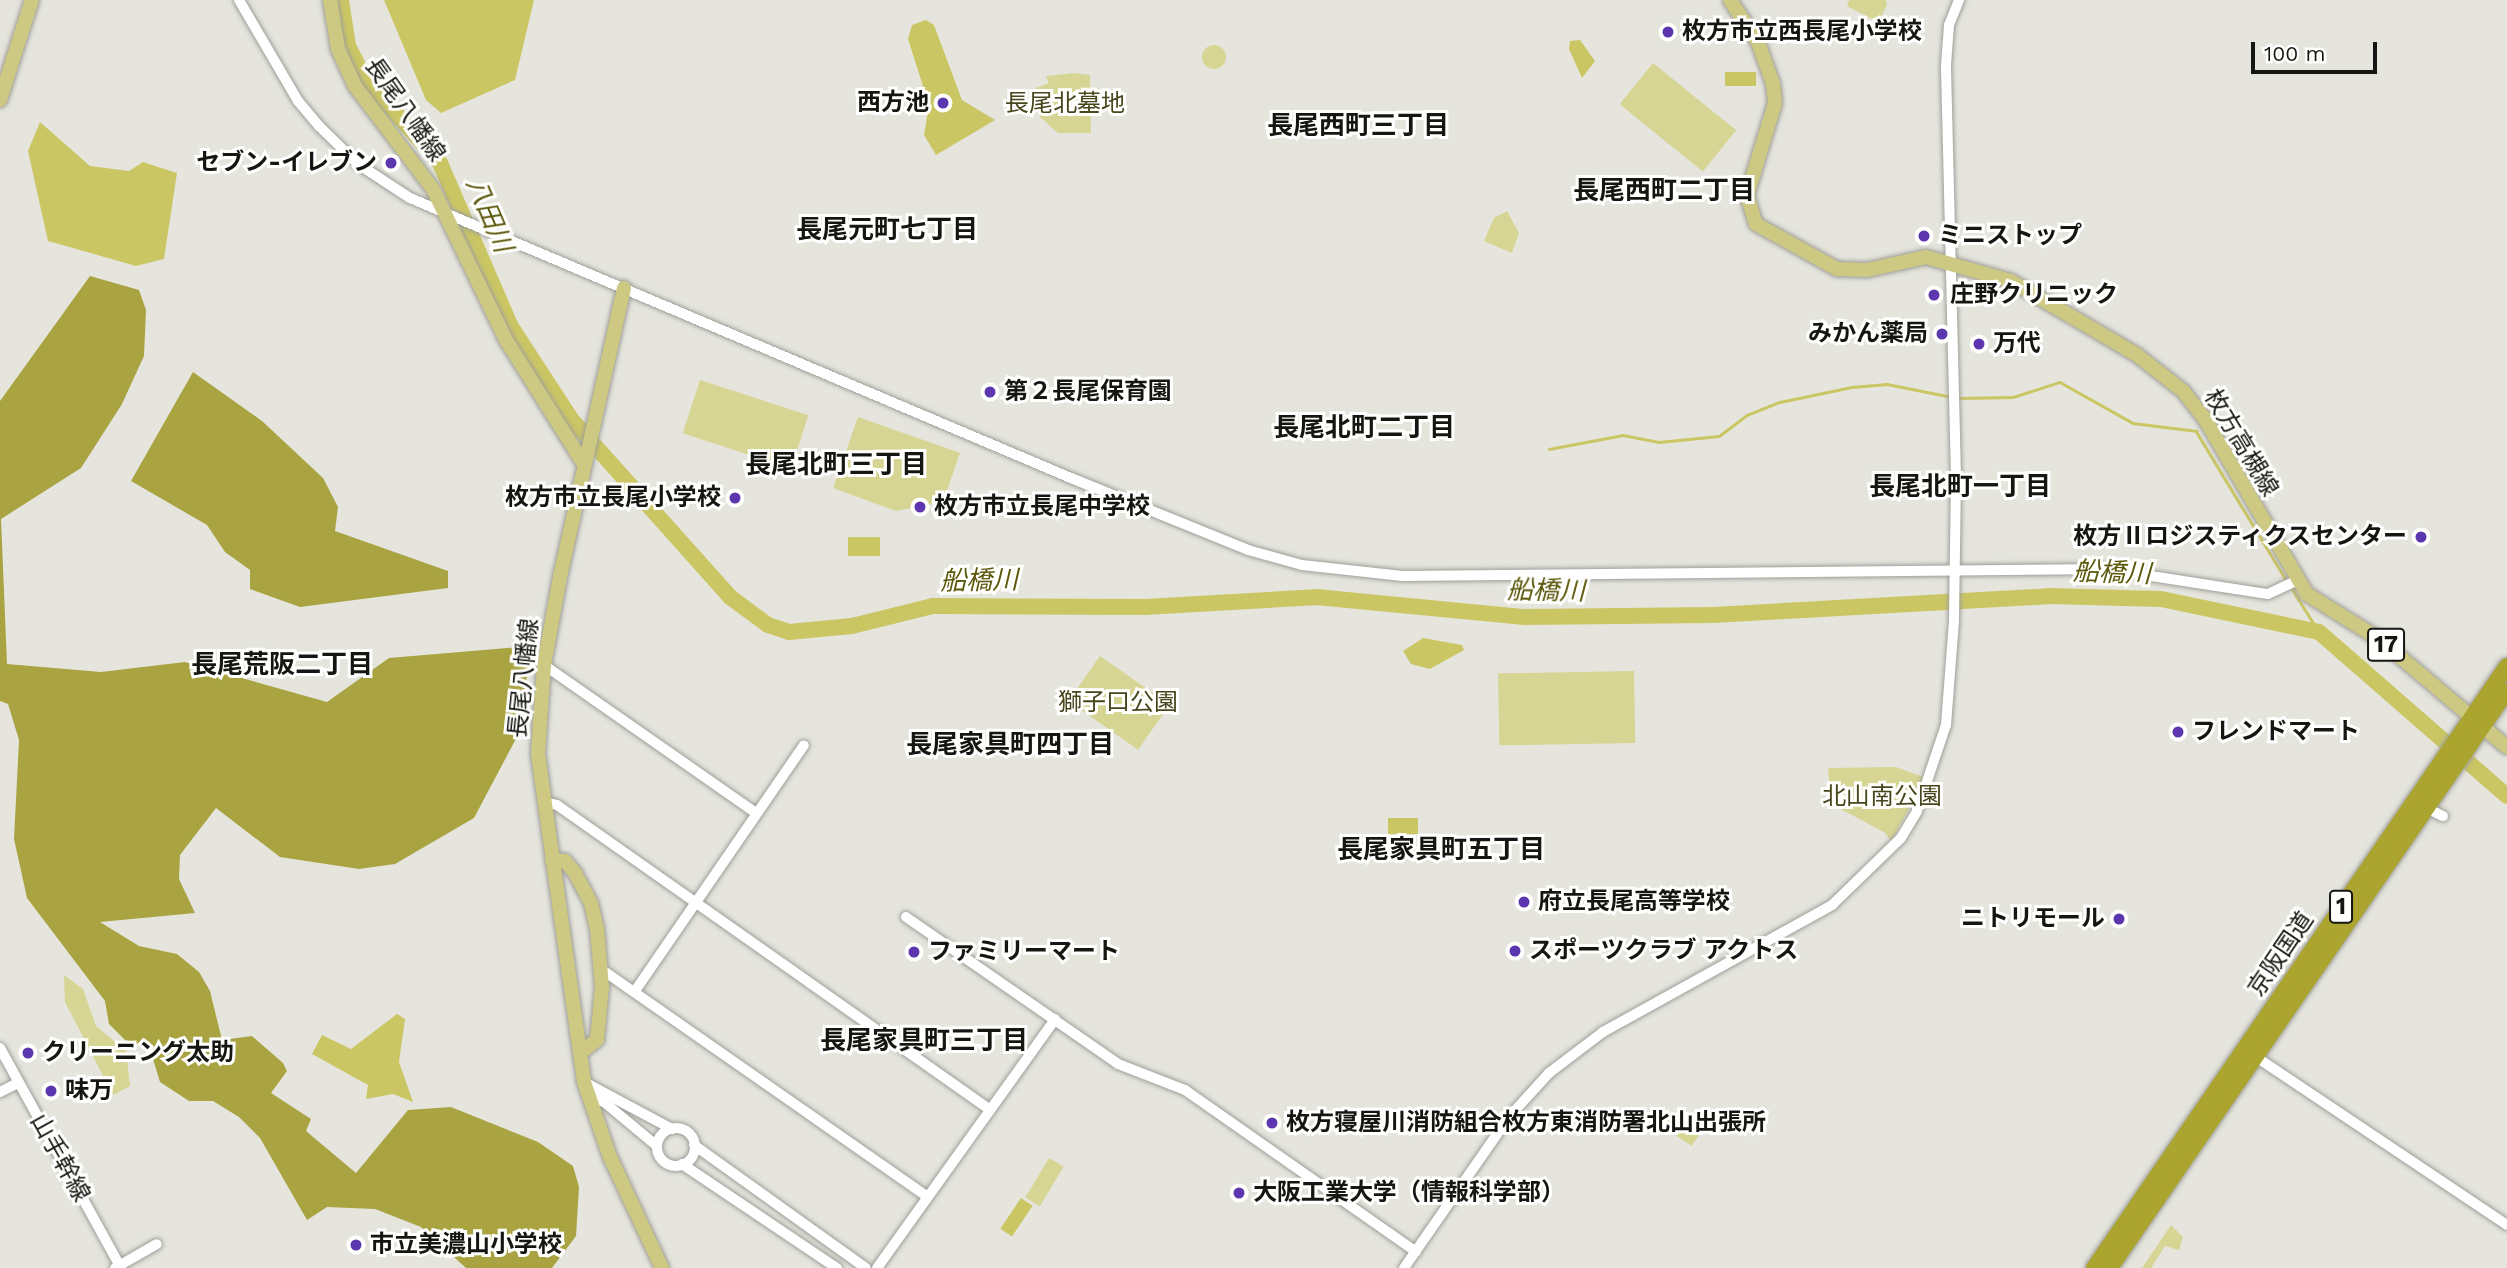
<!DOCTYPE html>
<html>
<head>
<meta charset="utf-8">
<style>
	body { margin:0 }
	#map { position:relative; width:2507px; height:1268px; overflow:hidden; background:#e5e5de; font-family:"Work Sans","Noto Sans JP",sans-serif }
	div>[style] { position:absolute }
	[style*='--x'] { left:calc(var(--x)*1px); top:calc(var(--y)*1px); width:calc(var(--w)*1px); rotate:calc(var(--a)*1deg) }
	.green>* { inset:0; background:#d7d593; transform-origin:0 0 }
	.round { border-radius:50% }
	.forest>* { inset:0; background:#a9a441 }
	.water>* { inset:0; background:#cbc664; transform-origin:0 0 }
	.stream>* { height:2.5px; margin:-1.25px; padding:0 1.25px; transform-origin:1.25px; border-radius:1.25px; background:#cbc664 }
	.river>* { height:16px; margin:-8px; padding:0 8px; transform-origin:8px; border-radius:8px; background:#cbc664 }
	.roads { filter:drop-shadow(0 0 2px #9f9f99) drop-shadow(0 0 2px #9f9f99) }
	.minor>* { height:10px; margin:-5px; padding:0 5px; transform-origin:5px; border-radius:5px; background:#fff }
	.minor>.ring { margin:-5px; padding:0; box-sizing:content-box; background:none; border:10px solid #fff; border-radius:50% }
	.major>* { height:14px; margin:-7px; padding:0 7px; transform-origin:7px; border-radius:7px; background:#cdc983 }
	.highway>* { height:16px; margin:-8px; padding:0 8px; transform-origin:8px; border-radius:8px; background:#aba530 }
	.dots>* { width:19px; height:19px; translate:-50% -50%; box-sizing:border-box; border:4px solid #fffffe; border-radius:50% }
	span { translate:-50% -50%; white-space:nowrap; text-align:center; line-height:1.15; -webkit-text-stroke:6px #fffffe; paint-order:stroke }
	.shield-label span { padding:2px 5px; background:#fffffe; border:2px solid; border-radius:5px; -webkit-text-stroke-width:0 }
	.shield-label { font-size:23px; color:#151513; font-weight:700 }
	.poi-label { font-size:24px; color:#151513; font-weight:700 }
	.left { translate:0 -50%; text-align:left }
	.right { translate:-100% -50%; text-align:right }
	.park-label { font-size:24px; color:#48461d }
	.street-label { font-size:24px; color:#151513 }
	.neighbourhood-label { font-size:26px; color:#151513; font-weight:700 }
	.water-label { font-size:26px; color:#5b570b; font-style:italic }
	.scale { position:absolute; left:2251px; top:42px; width:126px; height:32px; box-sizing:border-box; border:4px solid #151513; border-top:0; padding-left:9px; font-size:21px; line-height:24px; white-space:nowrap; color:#151513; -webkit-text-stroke:5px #fffffe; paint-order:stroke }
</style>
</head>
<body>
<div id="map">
	<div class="green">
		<i style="clip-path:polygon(1849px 0,1886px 0,1887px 5px,1878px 22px,1847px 6px)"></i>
		<i class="round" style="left:1202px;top:45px;width:24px;height:24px"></i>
		<i style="left:1653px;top:63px;width:107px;height:53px;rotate:39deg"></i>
		<i style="clip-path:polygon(1074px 73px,1090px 75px,1091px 133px,1058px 133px,1040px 117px,1036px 88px,1049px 83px,1046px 76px)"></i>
		<i style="clip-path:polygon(1507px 211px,1519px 233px,1512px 253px,1484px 241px,1494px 218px)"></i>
		<i style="left:700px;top:380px;width:114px;height:56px;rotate:18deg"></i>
		<i style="clip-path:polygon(858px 417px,960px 453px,943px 502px,896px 511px,833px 488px)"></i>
		<i style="left:1100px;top:656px;width:85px;height:55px;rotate:35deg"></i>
		<i style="left:1634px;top:671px;width:72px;height:136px;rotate:89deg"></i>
		<i style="clip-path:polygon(1896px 767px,1926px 778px,1891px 841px,1884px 832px,1831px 804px,1828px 768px)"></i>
		<i style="clip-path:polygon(64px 975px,83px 989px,96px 1026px,126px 1051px,130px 1086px,113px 1095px,65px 1002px)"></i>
		<i style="left:1673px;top:1113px;width:34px;height:17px;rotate:34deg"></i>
		<i style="left:1049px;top:1158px;width:17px;height:46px;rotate:31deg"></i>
		<i style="clip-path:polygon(2171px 1225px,2183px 1237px,2179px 1250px,2165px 1246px,2151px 1268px,2142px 1268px)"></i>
	</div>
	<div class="forest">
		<i style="clip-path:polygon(90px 276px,139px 290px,146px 310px,144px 356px,122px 404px,81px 468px,1px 519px,7px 664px,101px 672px,185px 662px,327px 702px,389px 658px,531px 646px,519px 733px,474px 818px,395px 864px,359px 869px,280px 857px,216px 808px,180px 855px,179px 879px,195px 913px,100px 922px,139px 946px,177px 954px,199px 972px,210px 991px,222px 1040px,252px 1036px,283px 1063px,287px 1071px,271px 1093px,311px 1119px,306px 1131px,356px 1173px,408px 1110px,451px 1107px,538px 1142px,573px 1166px,579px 1187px,576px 1236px,552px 1268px,466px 1268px,421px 1227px,375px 1209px,327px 1207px,307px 1220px,260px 1138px,239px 1117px,213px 1101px,189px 1101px,160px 1082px,153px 1059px,142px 1045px,125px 1040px,109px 1024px,105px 1001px,27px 898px,14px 839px,19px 740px,8px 704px,0 701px,0 401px)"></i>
		<i style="clip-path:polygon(193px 372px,262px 421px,323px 478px,338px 507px,335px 531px,448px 571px,448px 588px,300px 607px,250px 589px,250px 570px,225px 552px,207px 525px,131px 481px)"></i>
	</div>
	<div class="water">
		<i style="clip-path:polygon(384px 0,534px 0,515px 80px,441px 113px,426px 100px)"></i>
		<i style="clip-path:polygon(926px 20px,934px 25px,962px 100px,995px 120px,936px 155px,924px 135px,929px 105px,908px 39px,912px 25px)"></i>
		<i style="clip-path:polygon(1580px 40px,1595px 61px,1582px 78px,1569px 49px,1570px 41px)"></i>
		<i style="left:1725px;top:72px;width:31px;height:14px"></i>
		<i style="clip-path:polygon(40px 122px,90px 166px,129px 171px,143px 162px,177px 173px,164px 259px,136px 266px,48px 241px,28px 151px)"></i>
		<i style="left:880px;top:537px;width:19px;height:32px;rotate:90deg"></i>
		<i style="clip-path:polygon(1423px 638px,1462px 645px,1464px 650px,1430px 669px,1411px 664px,1403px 651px)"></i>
		<i style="left:1388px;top:818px;width:30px;height:16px"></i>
		<i style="clip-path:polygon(397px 1014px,405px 1019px,399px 1062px,413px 1102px,393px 1094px,366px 1099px,368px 1085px,312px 1054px,322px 1035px,351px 1049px)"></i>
		<i style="left:1021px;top:1198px;width:14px;height:37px;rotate:34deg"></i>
	</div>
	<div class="stream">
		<i style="--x:1959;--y:398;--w:54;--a:-1.1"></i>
		<i style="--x:2013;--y:397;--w:49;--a:-17.7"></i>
		<i style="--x:2060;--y:382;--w:84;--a:29.3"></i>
		<i style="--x:2133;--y:423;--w:64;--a:7.2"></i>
		<i style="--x:2196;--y:431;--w:175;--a:58.8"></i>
		<i style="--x:1549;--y:449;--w:75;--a:-10.7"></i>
		<i style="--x:1623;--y:435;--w:37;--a:11"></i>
		<i style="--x:1659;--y:442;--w:60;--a:-5.7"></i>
		<i style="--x:1719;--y:436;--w:35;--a:-37"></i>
		<i style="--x:1747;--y:415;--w:35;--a:-22"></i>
		<i style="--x:1780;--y:402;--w:74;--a:-11.8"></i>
		<i style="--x:1852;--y:387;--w:35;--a:-5"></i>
		<i style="--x:1887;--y:384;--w:66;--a:11.3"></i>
		<i style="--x:2291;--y:587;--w:53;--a:58.1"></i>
	</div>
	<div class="river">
		<i style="--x:341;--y:0;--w:47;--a:81.3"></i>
		<i style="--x:348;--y:46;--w:37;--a:63"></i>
		<i style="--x:365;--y:79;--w:113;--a:48.2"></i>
		<i style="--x:440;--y:163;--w:176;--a:66.6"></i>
		<i style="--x:510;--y:325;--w:112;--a:57"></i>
		<i style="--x:571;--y:419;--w:239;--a:48.2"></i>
		<i style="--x:730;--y:597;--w:47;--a:36.4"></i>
		<i style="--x:768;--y:625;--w:22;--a:18"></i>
		<i style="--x:789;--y:632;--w:63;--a:-5.4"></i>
		<i style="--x:852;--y:626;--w:83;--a:-13.9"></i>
		<i style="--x:933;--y:606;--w:212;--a:0.3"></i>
		<i style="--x:1145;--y:607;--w:171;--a:-3.3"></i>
		<i style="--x:1316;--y:597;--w:210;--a:5.5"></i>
		<i style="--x:1525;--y:617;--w:188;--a:-0.6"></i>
		<i style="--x:1713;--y:615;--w:336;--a:-3.2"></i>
		<i style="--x:2048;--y:596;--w:113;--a:1.5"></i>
		<i style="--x:2161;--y:599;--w:161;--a:11.8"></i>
		<i style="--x:2319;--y:632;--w:249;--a:41.1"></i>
	</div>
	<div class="roads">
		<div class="minor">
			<i style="--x:239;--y:0;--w:117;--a:59.7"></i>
			<i style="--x:298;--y:101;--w:33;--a:50"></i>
			<i style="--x:319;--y:126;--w:54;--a:44.3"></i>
			<i style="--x:358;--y:164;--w:62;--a:33.2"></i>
			<i style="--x:410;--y:198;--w:718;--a:22.96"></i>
			<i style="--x:1071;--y:478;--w:191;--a:22.1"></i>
			<i style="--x:1248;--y:550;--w:56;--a:15.5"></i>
			<i style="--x:1302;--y:565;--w:101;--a:6.3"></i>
			<i style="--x:1402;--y:576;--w:704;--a:-0.57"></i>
			<i style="--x:2106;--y:569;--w:164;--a:8.8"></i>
			<i style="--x:2268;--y:594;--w:31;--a:-25"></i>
			<i style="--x:544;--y:665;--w:257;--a:34.9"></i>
			<i style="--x:544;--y:802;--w:13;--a:13"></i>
			<i style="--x:557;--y:805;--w:528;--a:35.13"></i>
			<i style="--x:2427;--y:808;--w:18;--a:27"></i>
			<i style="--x:906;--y:917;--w:258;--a:34.7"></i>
			<i style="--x:1118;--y:1064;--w:72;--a:21.2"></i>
			<i style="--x:1185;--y:1090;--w:282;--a:35"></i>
			<i style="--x:601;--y:969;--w:397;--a:34.9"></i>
			<i style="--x:635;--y:991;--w:298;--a:-55.5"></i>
			<i style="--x:0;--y:1048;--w:251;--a:61.2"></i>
			<i style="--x:2250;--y:1053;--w:309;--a:33.8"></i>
			<i style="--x:584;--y:1082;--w:100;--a:28.1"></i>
			<i style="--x:0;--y:1092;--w:20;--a:-27"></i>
			<i style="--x:589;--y:1097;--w:16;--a:18"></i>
			<i style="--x:604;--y:1102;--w:69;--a:39.7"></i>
			<i class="ring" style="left:657px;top:1128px;width:28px;height:28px"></i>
			<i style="--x:694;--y:1145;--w:211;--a:35.6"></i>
			<i style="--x:682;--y:1164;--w:187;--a:33.9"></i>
			<i style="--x:115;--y:1268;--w:48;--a:-29.7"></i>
			<i style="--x:877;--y:1268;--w:306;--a:-54.4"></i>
			<i style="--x:1404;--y:1268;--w:184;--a:-55.2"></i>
			<i style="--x:1509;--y:1117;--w:59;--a:-47.7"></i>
			<i style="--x:1549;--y:1073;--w:68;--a:-37.2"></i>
			<i style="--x:1603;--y:1032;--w:262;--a:-29"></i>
			<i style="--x:1832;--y:905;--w:96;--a:-44.2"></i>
			<i style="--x:1901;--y:838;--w:31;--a:-59"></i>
			<i style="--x:1917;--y:811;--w:91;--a:-71.4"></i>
			<i style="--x:1946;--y:725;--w:105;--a:-85.6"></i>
			<i style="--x:1954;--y:620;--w:143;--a:-89.2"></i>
			<i style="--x:1956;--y:477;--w:412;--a:-91.4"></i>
			<i style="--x:1946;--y:65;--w:40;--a:-85.7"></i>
			<i style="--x:1949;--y:25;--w:27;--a:-68"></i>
		</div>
		<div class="major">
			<i style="--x:330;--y:0;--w:50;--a:80.7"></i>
			<i style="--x:338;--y:49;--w:41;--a:65.3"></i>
			<i style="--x:355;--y:86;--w:129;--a:52.9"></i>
			<i style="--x:433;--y:189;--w:168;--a:64.2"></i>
			<i style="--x:506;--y:340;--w:143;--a:57.9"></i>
			<i style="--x:1730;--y:0;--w:50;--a:56.3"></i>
			<i style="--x:1758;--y:42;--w:45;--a:70.3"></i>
			<i style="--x:1773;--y:84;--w:19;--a:84"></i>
			<i style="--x:1775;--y:103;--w:96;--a:106.9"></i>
			<i style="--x:1747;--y:195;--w:30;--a:73"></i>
			<i style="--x:1756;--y:224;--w:93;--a:29.1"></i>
			<i style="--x:1837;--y:269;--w:30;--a:2"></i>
			<i style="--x:1867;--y:270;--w:60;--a:-12.4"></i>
			<i style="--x:1926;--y:257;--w:88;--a:15.8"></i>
			<i style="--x:2011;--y:281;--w:146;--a:30.4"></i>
			<i style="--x:2137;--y:355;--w:58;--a:38"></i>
			<i style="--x:2183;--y:391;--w:36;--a:52"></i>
			<i style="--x:2205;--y:419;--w:203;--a:59.8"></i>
			<i style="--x:2307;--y:594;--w:85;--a:32"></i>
			<i style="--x:2379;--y:639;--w:167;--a:40.2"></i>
			<i style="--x:0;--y:100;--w:105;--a:-72.3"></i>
			<i style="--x:624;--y:288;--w:296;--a:102.5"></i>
			<i style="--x:560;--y:577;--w:89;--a:100.3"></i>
			<i style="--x:544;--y:665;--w:89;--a:93.9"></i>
			<i style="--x:538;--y:754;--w:331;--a:82"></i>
			<i style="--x:584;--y:1082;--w:79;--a:70.9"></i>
			<i style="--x:610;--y:1157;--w:123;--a:64.9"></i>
			<i style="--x:552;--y:860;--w:13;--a:4"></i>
			<i style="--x:565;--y:861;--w:16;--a:50"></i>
			<i style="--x:575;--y:873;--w:34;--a:62"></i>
			<i style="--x:591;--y:903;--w:26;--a:77"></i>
			<i style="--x:597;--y:928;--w:59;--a:85.2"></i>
			<i style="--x:602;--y:987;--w:53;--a:95.4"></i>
			<i style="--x:597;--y:1040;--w:21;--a:143"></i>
		</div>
		<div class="highway">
			<i style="--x:2094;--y:1268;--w:730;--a:-55.55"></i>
			<i style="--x:2110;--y:1268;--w:700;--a:-55.47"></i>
		</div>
	</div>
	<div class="dots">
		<i style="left:1668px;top:32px;background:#5c36ae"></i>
		<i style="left:943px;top:103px;background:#5c36ae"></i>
		<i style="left:391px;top:163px;background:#5c36ae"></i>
		<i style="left:1924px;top:236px;background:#5c36ae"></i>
		<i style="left:1934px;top:295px;background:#5c36ae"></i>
		<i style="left:1942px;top:334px;background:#5c36ae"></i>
		<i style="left:1979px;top:344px;background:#5c36ae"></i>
		<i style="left:990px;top:392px;background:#5c36ae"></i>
		<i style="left:735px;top:498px;background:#5c36ae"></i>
		<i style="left:920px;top:507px;background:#5c36ae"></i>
		<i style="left:2421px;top:537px;background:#5c36ae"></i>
		<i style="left:2178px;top:732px;background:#5c36ae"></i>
		<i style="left:1524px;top:902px;background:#5c36ae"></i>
		<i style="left:2119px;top:919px;background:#5c36ae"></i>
		<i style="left:1515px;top:951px;background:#5c36ae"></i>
		<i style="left:914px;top:952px;background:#5c36ae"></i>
		<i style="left:28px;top:1053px;background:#5c36ae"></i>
		<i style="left:51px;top:1091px;background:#5c36ae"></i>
		<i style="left:1272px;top:1123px;background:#5c36ae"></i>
		<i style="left:1239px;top:1193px;background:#5c36ae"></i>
		<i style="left:356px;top:1245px;background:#5c36ae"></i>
	</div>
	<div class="shield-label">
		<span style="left:2386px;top:645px">17</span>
		<span style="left:2341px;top:907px">1</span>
	</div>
	<div class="poi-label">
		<span class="left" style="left:1682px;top:32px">枚方市立西長尾小学校</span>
		<span class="right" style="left:929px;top:103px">西方池</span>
		<span class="right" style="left:377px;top:163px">セブン-イレブン</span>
		<span class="left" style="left:1938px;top:236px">ミニストップ</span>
		<span class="left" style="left:1950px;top:295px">庄野クリニック</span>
		<span class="right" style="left:1928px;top:334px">みかん薬局</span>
		<span class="left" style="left:1993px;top:344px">万代</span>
		<span class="left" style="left:1004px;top:392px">第２長尾保育園</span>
		<span class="right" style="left:721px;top:498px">枚方市立長尾小学校</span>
		<span class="left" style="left:934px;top:507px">枚方市立長尾中学校</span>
		<span class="right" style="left:2407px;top:537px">枚方Ⅱロジスティクスセンター</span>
		<span class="left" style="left:2192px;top:732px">フレンドマート</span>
		<span class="left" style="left:1538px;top:902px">府立長尾高等学校</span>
		<span class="right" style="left:2105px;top:919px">ニトリモール</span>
		<span class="left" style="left:1529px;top:951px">スポーツクラブ アクトス</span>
		<span class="left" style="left:928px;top:952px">ファミリーマート</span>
		<span class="left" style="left:42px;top:1053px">クリーニング太助</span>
		<span class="left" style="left:65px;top:1091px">味万</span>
		<span class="left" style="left:1286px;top:1123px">枚方寝屋川消防組合枚方東消防署北山出張所</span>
		<span class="left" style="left:1253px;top:1193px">大阪工業大学（情報科学部）</span>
		<span class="left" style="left:370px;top:1245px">市立美濃山小学校</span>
	</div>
	<div class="park-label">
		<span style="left:1065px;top:104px">長尾北墓地</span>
		<span style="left:1118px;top:703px">獅子口公園</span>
		<span style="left:1882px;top:797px">北山南公園</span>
	</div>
	<div class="street-label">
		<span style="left:405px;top:110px;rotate:55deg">長尾八幡線</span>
		<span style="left:2241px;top:443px;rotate:59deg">枚方高槻線</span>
		<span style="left:524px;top:678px;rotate:-84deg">長尾八幡線</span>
		<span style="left:2281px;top:954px;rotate:-56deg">京阪国道</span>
		<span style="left:60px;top:1158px;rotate:61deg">山手幹線</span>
	</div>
	<div class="neighbourhood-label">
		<span style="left:1358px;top:126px">長尾西町三丁目</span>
		<span style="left:1664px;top:191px">長尾西町二丁目</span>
		<span style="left:887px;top:230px">長尾元町七丁目</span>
		<span style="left:1364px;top:428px">長尾北町二丁目</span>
		<span style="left:836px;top:465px">長尾北町三丁目</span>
		<span style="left:1960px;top:487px">長尾北町一丁目</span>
		<span style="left:282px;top:665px">長尾荒阪二丁目</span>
		<span style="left:1010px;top:745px">長尾家具町四丁目</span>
		<span style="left:1441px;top:850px">長尾家具町五丁目</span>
		<span style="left:924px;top:1041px">長尾家具町三丁目</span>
	</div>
	<div class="water-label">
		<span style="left:489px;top:215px;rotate:67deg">八田川</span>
		<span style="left:2112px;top:573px;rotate:2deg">船橋川</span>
		<span style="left:979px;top:581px;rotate:-1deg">船橋川</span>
		<span style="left:1546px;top:591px;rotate:1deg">船橋川</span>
	</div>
	<div class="scale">100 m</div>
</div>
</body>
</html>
